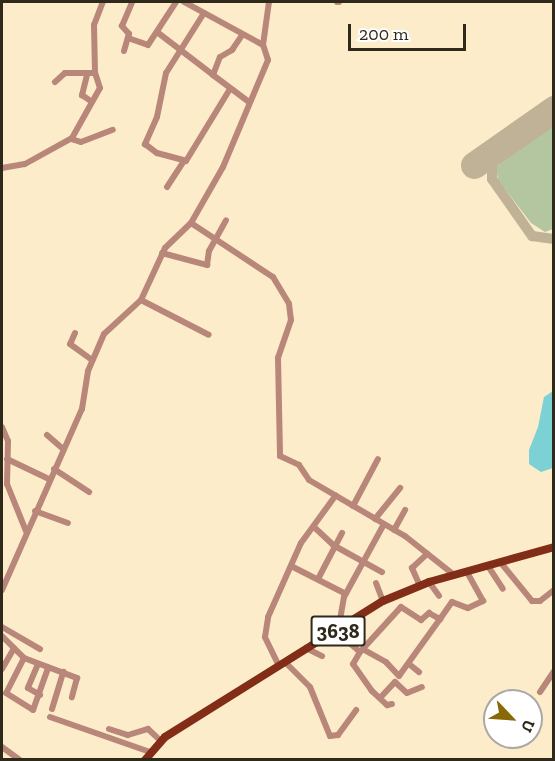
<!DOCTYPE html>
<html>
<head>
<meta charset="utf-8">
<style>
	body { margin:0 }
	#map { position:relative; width:555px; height:761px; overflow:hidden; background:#fdecca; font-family:"Zilla Slab",serif }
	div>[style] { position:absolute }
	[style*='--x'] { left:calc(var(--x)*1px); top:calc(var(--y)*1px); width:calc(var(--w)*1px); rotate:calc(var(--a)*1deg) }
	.green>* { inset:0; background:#b4c69f }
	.water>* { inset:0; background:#7bd1d3 }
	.taxiway>* { height:10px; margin:-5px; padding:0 5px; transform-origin:5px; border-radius:5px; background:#bfb296 }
	.runway>* { height:27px; margin:-13.5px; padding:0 13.5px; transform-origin:13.5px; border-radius:13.5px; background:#bfb296 }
	.minor>* { height:6px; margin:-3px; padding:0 3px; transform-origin:3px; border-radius:3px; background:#b8877a }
	.major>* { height:8px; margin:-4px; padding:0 4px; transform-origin:4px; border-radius:4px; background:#812d17 }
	span { translate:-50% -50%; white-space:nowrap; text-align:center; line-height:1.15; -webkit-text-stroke:6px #fff; paint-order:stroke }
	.shield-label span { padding:2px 4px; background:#fff; border:2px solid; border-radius:4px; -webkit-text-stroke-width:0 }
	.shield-label { font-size:20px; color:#2f291c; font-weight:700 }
	.frame { position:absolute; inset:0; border:3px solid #2f291c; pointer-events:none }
	.north { position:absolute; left:483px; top:689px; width:60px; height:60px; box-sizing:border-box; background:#fff; border:2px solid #aca9a4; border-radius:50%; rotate:115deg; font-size:16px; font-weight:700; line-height:24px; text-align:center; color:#2f291c }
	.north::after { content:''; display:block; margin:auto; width:21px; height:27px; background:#886905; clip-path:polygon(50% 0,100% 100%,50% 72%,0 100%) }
	.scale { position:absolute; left:348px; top:24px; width:118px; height:27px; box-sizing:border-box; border:3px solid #2f291c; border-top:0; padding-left:8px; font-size:18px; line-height:21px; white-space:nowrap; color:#2f291c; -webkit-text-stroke:4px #fff; paint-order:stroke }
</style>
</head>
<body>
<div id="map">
	<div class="green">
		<i style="clip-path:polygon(553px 124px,553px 229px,545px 232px,531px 223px,498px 180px,496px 167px)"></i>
	</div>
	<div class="water">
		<i style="clip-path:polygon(553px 391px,553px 468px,541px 472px,529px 464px,529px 450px,538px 427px,544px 397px)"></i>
	</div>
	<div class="taxiway">
		<i style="--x:508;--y:141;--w:25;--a:130"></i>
		<i style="--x:492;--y:160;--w:19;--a:90"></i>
		<i style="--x:492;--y:179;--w:70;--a:54.9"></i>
		<i style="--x:532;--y:236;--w:22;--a:8"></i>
	</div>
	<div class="runway">
		<i style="--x:474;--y:165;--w:98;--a:-35"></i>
	</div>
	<div class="minor">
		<i style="--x:337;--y:2;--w:2;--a:0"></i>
		<i style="--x:204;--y:13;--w:71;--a:122.3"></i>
		<i style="--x:166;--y:73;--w:45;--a:101.6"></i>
		<i style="--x:157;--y:117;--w:30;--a:114"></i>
		<i style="--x:145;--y:144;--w:15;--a:37"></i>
		<i style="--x:157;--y:153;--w:30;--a:15"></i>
		<i style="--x:186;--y:161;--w:84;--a:-58.6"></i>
		<i style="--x:157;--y:32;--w:71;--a:37.5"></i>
		<i style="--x:213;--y:75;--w:19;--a:-69"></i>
		<i style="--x:220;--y:57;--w:14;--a:-30"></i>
		<i style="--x:232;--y:50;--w:18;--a:-56"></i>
		<i style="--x:128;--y:38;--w:21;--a:19"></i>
		<i style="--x:148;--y:45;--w:51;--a:-56.9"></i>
		<i style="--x:263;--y:45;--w:43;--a:-82.1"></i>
		<i style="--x:124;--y:51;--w:18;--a:-74"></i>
		<i style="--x:129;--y:34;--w:11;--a:-131"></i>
		<i style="--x:122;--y:26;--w:26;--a:-67"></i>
		<i style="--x:87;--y:75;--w:21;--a:104"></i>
		<i style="--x:82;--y:95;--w:12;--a:35"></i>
		<i style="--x:213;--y:75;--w:45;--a:36.9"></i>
		<i style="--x:55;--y:82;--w:13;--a:-42"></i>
		<i style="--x:65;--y:73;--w:30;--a:0"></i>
		<i style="--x:71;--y:139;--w:10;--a:17"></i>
		<i style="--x:81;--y:142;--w:34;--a:-21"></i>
		<i style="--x:2;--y:168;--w:23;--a:-10"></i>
		<i style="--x:25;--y:164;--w:54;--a:-29"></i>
		<i style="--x:72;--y:138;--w:57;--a:-60.8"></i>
		<i style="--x:100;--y:88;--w:16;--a:-108"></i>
		<i style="--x:95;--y:73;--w:48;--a:-91.2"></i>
		<i style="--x:94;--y:25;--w:25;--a:-69"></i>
		<i style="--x:167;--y:187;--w:30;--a:-57"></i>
		<i style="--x:191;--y:223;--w:98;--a:33.4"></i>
		<i style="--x:273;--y:277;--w:31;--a:59"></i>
		<i style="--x:289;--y:304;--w:16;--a:83"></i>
		<i style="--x:291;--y:320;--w:40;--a:108.9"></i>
		<i style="--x:278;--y:358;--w:98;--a:88.8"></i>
		<i style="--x:280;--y:456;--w:21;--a:25"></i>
		<i style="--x:299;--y:465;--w:18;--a:56"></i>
		<i style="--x:309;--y:480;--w:111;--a:30.3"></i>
		<i style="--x:405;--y:536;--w:63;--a:38.5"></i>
		<i style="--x:162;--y:253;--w:47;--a:14.9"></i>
		<i style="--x:207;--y:265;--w:14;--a:-82"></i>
		<i style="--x:209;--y:251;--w:35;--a:-61"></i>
		<i style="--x:141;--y:300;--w:76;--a:27.2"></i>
		<i style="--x:75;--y:333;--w:12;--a:114"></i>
		<i style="--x:70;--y:344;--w:27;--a:36"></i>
		<i style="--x:2;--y:427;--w:15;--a:67"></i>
		<i style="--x:8;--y:441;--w:43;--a:91.3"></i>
		<i style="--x:7;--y:484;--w:51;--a:68"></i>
		<i style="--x:47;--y:435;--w:21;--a:41"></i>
		<i style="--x:7;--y:459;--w:47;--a:25.5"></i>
		<i style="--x:54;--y:469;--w:42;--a:33.3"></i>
		<i style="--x:353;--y:506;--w:53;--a:-62"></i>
		<i style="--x:35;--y:511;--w:35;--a:20"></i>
		<i style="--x:375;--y:519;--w:40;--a:-51"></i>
		<i style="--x:314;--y:527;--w:26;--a:43"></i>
		<i style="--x:333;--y:545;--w:56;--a:28.9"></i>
		<i style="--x:394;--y:530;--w:23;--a:-61"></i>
		<i style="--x:501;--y:563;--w:49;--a:50.8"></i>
		<i style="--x:532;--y:601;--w:8;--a:0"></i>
		<i style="--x:540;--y:601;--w:18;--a:-38"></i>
		<i style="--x:488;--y:566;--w:27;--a:57"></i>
		<i style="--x:293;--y:567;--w:59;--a:27"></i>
		<i style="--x:318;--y:579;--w:52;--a:-62.4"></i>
		<i style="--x:429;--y:582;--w:17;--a:54"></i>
		<i style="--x:376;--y:583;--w:19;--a:69"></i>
		<i style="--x:420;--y:586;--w:20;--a:-114"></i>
		<i style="--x:412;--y:568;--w:21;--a:-43"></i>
		<i style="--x:2;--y:590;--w:198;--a:-66.2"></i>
		<i style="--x:82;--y:409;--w:38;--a:-81"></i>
		<i style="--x:88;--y:371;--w:40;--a:-66.6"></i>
		<i style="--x:104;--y:334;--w:50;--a:-42.6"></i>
		<i style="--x:141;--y:300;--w:57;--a:-65.2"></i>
		<i style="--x:165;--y:248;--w:36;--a:-44"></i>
		<i style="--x:191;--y:223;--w:64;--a:-60.3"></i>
		<i style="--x:223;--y:167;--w:116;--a:-67.2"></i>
		<i style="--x:268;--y:60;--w:16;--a:-108"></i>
		<i style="--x:263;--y:45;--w:90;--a:-151.4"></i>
		<i style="--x:440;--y:619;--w:21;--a:-55"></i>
		<i style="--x:452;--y:602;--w:17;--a:21"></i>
		<i style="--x:468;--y:608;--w:17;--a:-25"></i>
		<i style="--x:483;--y:601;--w:33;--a:-119"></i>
		<i style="--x:2;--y:627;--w:44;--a:30.1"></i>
		<i style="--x:338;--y:631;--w:35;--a:-80"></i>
		<i style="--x:344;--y:597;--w:83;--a:-61.3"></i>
		<i style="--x:337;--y:632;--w:30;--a:41"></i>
		<i style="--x:360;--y:652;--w:61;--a:-47.7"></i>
		<i style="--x:401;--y:607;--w:24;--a:33"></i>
		<i style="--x:421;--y:620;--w:11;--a:-41"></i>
		<i style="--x:429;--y:613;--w:13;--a:29"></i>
		<i style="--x:440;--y:619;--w:70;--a:125.7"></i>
		<i style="--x:399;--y:676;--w:19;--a:-133"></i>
		<i style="--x:386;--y:662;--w:26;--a:-151"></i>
		<i style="--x:2;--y:636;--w:31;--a:45"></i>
		<i style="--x:24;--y:658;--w:57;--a:20.7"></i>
		<i style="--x:77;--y:678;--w:20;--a:105"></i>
		<i style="--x:306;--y:648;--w:18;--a:27"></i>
		<i style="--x:360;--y:652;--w:14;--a:120"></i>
		<i style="--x:353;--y:664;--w:33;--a:55"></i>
		<i style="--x:372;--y:691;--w:21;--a:43"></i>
		<i style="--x:387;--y:705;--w:5;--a:-11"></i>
		<i style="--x:24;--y:658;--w:39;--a:117"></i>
		<i style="--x:6;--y:693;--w:32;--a:32"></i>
		<i style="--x:33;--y:710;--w:45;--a:-70.3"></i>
		<i style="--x:285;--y:662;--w:35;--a:45"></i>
		<i style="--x:310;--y:687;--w:53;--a:67.8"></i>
		<i style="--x:330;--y:736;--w:8;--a:-7"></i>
		<i style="--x:338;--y:735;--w:31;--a:-54"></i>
		<i style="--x:38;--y:664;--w:26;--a:113"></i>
		<i style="--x:28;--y:688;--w:14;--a:30"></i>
		<i style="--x:409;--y:664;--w:13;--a:39"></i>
		<i style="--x:279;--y:666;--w:32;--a:-116"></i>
		<i style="--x:265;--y:637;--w:20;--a:-81"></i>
		<i style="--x:268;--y:617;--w:81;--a:-66"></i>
		<i style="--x:301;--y:543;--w:59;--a:-53.9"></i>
		<i style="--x:2;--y:669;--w:24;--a:-60"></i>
		<i style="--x:540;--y:692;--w:25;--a:-56"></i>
		<i style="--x:380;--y:698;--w:22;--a:-47"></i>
		<i style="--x:395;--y:682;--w:16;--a:43"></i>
		<i style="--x:407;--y:693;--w:16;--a:-22"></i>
		<i style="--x:52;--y:709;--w:39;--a:-73"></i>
		<i style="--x:50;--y:717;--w:106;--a:19.3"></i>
		<i style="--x:109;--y:729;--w:20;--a:18"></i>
		<i style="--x:128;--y:735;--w:21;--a:-17"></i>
		<i style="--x:148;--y:729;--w:16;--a:43"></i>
		<i style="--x:2;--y:747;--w:22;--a:36"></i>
	</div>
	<div class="major">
		<i style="--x:145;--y:760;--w:30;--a:-49"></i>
		<i style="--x:165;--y:737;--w:257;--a:-32"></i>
		<i style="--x:383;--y:601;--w:50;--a:-22.4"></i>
		<i style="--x:429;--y:582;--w:130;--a:-15.6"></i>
	</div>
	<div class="shield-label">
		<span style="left:338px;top:631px">3638</span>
	</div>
	<div class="frame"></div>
	<div class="north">U</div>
	<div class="scale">200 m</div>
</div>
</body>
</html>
